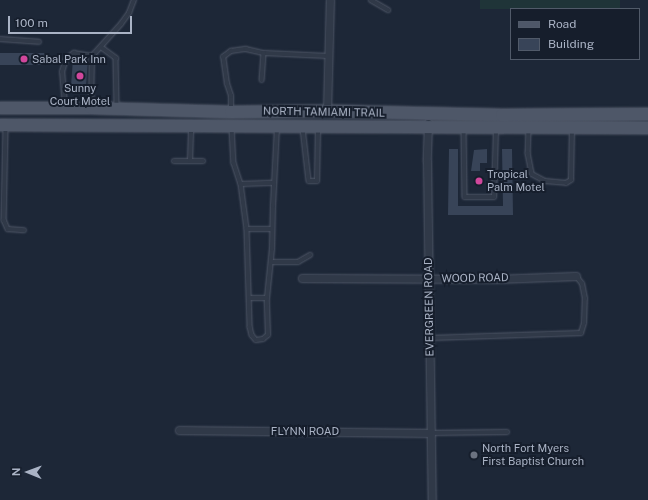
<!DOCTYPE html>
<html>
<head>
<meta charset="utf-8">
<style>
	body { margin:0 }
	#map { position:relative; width:648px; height:500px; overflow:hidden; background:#1d2737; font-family:"Public Sans",sans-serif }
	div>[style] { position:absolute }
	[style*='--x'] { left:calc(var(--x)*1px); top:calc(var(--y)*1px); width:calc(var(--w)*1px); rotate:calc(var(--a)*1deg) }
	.green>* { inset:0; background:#1f3438; transform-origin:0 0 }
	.building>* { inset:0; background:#384458; transform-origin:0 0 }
	.roads { filter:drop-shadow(0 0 1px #4e5666) drop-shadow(0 0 1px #4e5666) }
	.service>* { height:3.5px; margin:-1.75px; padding:0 1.75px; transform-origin:1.75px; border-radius:1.75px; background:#303948 }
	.minor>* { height:7px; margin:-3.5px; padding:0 3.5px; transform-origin:3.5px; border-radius:3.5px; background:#303948 }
	.primary>* { height:12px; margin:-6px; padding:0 6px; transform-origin:6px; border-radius:6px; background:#4e5768 }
	.dots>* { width:11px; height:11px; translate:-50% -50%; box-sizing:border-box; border:2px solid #161e2c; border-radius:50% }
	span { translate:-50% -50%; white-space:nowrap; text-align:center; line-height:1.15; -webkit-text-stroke:4px #161e2c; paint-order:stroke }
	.poi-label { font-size:11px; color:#aab3c5 }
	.left { translate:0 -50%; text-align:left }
	.street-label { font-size:11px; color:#aab3c5 }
	.legend { position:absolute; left:510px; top:8px; width:130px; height:52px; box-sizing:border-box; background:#161e2c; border:1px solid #515a69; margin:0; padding:5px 7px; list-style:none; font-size:12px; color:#aab3c5 }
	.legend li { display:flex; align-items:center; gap:8px; height:20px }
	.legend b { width:20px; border:1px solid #515a69 }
	.north { position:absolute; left:8px; top:452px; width:40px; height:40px; -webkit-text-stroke:3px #161e2c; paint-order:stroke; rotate:271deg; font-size:11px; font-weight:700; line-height:16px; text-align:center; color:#aab3c5 }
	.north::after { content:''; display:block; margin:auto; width:14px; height:18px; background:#aab3c5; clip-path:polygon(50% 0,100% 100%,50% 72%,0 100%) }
	.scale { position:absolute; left:8px; top:16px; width:124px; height:18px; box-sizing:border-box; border:2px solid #aab3c5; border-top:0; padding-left:5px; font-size:12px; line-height:14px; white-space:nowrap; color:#aab3c5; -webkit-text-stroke:3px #161e2c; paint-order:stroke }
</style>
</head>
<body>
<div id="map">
	<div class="green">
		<i style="left:480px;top:0;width:140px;height:9px"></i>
	</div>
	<div class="building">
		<i style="left:0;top:53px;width:47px;height:12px"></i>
		<i style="left:73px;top:58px;width:15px;height:35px;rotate:4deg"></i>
		<i style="clip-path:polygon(449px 149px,458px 149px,458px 206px,503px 206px,502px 149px,512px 149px,513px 215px,448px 215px)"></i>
		<i style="clip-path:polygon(487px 149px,487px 163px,480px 163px,480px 171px,471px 171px,474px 150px)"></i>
	</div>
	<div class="roads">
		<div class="service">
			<i style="--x:371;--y:0;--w:20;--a:30"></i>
			<i style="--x:0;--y:39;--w:39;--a:4"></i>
			<i style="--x:101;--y:47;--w:19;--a:36"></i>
			<i style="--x:116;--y:58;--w:48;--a:88.8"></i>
			<i style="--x:264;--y:53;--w:64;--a:2.7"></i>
			<i style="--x:65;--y:105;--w:33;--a:-95"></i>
			<i style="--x:62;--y:72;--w:14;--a:-73"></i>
			<i style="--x:66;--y:59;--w:10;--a:-37"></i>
			<i style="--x:74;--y:53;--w:18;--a:9"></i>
			<i style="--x:92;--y:56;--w:3;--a:-45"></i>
			<i style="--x:94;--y:54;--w:40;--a:-48"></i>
			<i style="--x:121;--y:24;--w:14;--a:-54"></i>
			<i style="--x:129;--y:13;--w:14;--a:-69"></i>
			<i style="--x:91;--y:105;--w:49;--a:-88.8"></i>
			<i style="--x:231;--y:110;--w:14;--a:-90"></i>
			<i style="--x:231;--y:96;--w:13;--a:-108"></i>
			<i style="--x:227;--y:84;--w:27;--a:-98"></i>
			<i style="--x:223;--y:57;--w:10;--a:-37"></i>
			<i style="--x:231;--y:51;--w:15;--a:-8"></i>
			<i style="--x:246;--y:49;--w:18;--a:13"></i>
			<i style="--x:264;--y:53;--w:27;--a:94"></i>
			<i style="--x:6;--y:128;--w:92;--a:91.2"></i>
			<i style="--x:4;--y:220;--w:10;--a:66"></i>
			<i style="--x:8;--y:229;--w:16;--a:4"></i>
			<i style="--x:232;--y:128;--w:35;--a:87"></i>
			<i style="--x:234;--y:163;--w:22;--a:72"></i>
			<i style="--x:241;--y:184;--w:45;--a:82.4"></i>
			<i style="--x:247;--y:229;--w:98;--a:88.2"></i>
			<i style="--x:250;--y:327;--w:8;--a:76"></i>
			<i style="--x:252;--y:335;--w:6;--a:51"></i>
			<i style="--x:256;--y:340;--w:7;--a:-8"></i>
			<i style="--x:263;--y:339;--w:6;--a:-39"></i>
			<i style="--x:268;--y:335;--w:37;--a:-92"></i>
			<i style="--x:267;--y:298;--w:49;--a:-84.2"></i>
			<i style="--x:272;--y:249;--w:43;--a:-88.7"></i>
			<i style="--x:273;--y:206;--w:78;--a:-87.1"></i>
			<i style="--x:303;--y:128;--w:53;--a:83.5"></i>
			<i style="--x:309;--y:181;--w:8;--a:0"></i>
			<i style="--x:317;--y:181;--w:52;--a:-88.9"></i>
			<i style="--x:464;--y:128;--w:69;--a:89.2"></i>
			<i style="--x:465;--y:197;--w:29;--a:0"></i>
			<i style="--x:494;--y:197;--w:68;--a:-88.3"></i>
			<i style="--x:529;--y:129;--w:24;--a:92"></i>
			<i style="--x:528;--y:153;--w:21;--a:79"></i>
			<i style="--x:532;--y:174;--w:15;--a:28"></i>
			<i style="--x:545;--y:181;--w:21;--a:5"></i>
			<i style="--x:566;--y:183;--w:6;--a:-31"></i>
			<i style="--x:571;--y:180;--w:51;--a:-88.9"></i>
			<i style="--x:174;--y:161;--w:16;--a:0"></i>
			<i style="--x:190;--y:161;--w:34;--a:-88"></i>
			<i style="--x:190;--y:161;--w:13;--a:0"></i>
			<i style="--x:241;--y:184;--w:33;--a:-2"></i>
			<i style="--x:247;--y:229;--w:25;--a:0"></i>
			<i style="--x:271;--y:262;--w:27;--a:0"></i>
			<i style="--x:298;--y:262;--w:14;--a:-30"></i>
			<i style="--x:250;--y:298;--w:17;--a:0"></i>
			<i style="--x:430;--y:338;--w:151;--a:-1.9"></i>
			<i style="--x:581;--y:333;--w:10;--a:-73"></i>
			<i style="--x:584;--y:323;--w:24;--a:-88"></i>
			<i style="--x:585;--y:299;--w:15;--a:-101"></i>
			<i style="--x:582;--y:284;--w:10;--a:-127"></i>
			<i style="--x:431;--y:433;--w:76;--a:-0.8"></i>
		</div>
		<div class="minor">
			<i style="--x:327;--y:111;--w:111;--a:-88.5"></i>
			<i style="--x:428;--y:123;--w:38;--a:92"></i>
			<i style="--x:427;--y:161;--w:339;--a:89.2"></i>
			<i style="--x:302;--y:278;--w:193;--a:0.3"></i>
			<i style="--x:495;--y:279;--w:81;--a:-2.1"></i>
			<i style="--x:179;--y:430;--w:252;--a:0.7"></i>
		</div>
		<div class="primary">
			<i style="--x:0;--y:108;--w:91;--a:0"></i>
			<i style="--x:91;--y:108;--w:140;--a:1.6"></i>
			<i style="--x:231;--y:112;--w:96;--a:-0.6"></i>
			<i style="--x:327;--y:111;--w:175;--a:1.3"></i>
			<i style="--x:502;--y:115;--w:146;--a:-0.4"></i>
			<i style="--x:0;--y:125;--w:648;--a:0.27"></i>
		</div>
	</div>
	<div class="dots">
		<i style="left:24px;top:59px;background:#d1479c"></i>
		<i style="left:80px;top:76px;background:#d1479c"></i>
		<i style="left:479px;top:181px;background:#d1479c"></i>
		<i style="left:474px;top:455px;background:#6b7280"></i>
	</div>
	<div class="poi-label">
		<span class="left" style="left:32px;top:59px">Sabal Park Inn</span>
		<span style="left:80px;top:95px">Sunny<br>Court Motel</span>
		<span class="left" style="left:487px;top:181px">Tropical<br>Palm Motel</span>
		<span class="left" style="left:482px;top:455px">North Fort Myers<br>First Baptist Church</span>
	</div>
	<div class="street-label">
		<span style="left:324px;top:112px;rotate:1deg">NORTH TAMIAMI TRAIL</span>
		<span style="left:475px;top:278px;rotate:-1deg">WOOD ROAD</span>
		<span style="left:429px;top:307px;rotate:-91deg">EVERGREEN ROAD</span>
		<span style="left:305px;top:431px">FLYNN ROAD</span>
	</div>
	<ul class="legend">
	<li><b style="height:5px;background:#4e5768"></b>Road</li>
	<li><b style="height:11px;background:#384458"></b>Building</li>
	</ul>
	<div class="north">N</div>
	<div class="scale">100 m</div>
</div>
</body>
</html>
